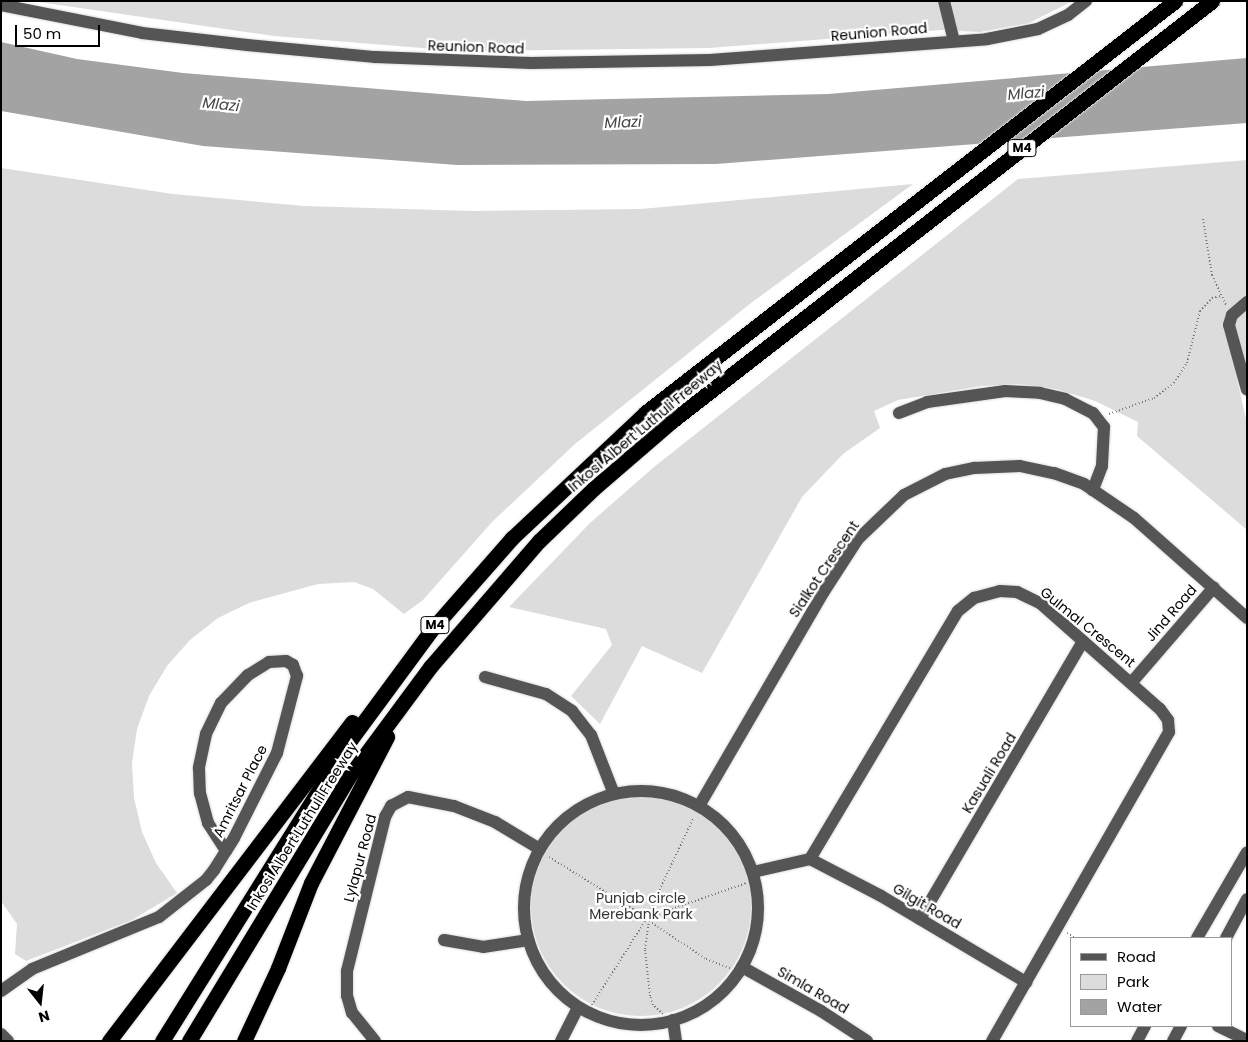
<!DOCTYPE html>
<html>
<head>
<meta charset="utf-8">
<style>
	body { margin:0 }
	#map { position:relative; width:1248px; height:1042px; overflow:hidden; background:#fff; font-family:Poppins,sans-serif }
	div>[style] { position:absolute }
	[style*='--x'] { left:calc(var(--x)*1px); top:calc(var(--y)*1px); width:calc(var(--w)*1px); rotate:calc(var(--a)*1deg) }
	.green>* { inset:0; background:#dcdcdc }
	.round { border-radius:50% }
	.water>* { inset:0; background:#a3a3a3 }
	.path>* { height:2px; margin-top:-1px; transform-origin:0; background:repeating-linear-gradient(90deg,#777 0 1px,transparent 0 3.5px) }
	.roads { filter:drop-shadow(0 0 1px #dbdbdb) drop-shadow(0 0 1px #dbdbdb) }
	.minor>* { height:12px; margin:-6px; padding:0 6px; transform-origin:6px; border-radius:6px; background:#555 }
	.minor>.ring { margin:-6px; padding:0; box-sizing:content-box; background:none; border:12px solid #555; border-radius:50% }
	.highway>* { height:15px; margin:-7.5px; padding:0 7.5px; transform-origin:7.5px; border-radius:7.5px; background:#000 }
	span { translate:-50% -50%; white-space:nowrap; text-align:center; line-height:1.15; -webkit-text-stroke:4.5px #fff; paint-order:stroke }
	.shield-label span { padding:1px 4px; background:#fff; border:1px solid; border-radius:4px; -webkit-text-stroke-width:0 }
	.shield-label { font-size:12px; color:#000; font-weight:700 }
	.street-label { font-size:14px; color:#000 }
	.park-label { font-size:14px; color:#333 }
	.water-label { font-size:15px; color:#444; font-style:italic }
	.frame { position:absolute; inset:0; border:2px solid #000; pointer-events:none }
	.legend { position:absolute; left:1070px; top:937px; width:162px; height:90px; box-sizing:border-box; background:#fff; border:1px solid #999; margin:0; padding:6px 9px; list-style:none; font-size:15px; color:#000 }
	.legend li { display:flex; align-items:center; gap:10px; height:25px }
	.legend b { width:25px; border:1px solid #999 }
	.north { position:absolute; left:15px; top:977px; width:50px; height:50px; -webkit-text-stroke:4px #fff; paint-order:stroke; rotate:164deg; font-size:14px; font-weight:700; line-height:20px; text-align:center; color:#000 }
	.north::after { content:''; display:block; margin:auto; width:18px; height:22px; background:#000; clip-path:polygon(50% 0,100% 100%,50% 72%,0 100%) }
	.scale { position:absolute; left:15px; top:25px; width:85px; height:22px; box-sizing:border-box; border:2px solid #000; border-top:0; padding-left:6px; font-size:15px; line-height:18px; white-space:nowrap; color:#000; -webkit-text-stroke:4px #fff; paint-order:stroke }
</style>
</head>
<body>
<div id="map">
	<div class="green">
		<i style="clip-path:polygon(32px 1px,1073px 1px,1029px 23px,980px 32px,941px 30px,709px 48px,459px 51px,274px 36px)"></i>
		<i style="clip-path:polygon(1247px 160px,1247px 376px,1237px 380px,1247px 423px,1247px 530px,1137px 436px,1138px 422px,1095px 401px,1056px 389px,1018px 384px,981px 386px,898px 400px,874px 411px,880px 428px,843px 454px,802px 497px,702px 673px,642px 646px,600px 724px,571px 696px,612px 645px,606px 629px,509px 607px,590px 523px,654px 467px,1018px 179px)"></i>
		<i style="clip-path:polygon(1px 168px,173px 194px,304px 206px,472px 211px,641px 209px,913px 184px,751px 303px,575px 444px,492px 522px,423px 600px,404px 614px,373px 589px,354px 582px,318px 584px,249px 603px,218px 618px,190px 640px,167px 666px,149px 696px,137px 729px,132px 763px,134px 798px,142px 832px,156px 863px,177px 893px,132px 920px,26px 961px,15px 954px,17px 924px,1px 901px)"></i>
		<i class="round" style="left:531px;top:796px;width:220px;height:220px"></i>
	</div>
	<div class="water">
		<i style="clip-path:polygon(1px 42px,77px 59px,183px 73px,526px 101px,828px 94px,1247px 58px,1247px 123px,716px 164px,457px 165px,203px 146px,1px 111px)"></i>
	</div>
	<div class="path">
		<i style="--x:1203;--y:219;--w:57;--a:80.9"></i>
		<i style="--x:1212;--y:275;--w:33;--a:65"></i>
		<i style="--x:1109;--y:414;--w:48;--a:-19.6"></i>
		<i style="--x:1154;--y:398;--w:25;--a:-37"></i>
		<i style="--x:1174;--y:383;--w:24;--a:-57"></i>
		<i style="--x:1187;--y:363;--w:54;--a:-76"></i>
		<i style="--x:1200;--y:311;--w:18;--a:-47"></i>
		<i style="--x:1212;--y:298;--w:9;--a:-13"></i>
		<i style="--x:549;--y:857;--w:110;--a:31.7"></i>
		<i style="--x:649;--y:912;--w:105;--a:-64.7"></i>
		<i style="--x:652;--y:916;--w:100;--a:-19.3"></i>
		<i style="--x:1067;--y:933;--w:10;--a:29"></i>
		<i style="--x:590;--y:1008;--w:103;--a:-57.7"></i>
		<i style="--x:663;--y:1014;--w:13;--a:-138"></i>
		<i style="--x:653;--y:1005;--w:9;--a:-108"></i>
		<i style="--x:650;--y:996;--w:47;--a:-96.1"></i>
		<i style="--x:645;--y:949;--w:28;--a:-82"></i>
		<i style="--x:649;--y:921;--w:5;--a:-68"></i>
		<i style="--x:651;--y:916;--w:7;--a:-153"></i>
		<i style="--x:645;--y:913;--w:8;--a:90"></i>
		<i style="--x:645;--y:921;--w:4;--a:0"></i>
		<i style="--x:649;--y:921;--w:69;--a:33.7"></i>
		<i style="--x:706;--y:959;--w:26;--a:21"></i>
	</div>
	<div class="roads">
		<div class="minor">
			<i style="--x:944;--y:1;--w:41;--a:76"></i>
			<i style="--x:1;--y:5;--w:144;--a:11.2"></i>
			<i style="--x:142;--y:33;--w:106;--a:6.5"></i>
			<i style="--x:247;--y:45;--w:129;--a:5.4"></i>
			<i style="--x:375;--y:57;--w:156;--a:2.2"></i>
			<i style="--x:531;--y:63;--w:179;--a:-1"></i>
			<i style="--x:710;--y:60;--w:278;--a:-4.3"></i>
			<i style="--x:987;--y:39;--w:52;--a:-11.1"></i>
			<i style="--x:1038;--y:29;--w:33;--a:-25"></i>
			<i style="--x:1068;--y:15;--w:23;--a:-38"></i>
			<i style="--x:1247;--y:302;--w:20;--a:139"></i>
			<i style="--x:1232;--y:315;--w:10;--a:107"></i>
			<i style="--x:1229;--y:325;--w:67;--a:74.5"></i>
			<i style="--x:899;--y:413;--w:30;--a:-21"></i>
			<i style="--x:927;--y:402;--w:79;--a:-8"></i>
			<i style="--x:1005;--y:391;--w:35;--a:3"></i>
			<i style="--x:1040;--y:393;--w:26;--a:13"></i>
			<i style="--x:1065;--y:399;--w:31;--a:27"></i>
			<i style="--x:1093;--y:413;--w:18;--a:52"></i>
			<i style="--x:1104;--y:427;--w:39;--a:93"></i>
			<i style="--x:1102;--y:466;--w:26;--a:111"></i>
			<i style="--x:485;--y:677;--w:63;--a:15.6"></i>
			<i style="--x:546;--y:694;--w:31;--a:33"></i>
			<i style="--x:572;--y:711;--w:31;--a:52"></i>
			<i style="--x:591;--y:735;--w:63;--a:68.7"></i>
			<i style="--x:1132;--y:682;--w:125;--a:-49.2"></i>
			<i class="ring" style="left:524px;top:791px;width:222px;height:222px"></i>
			<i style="--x:699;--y:806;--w:246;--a:-59.8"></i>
			<i style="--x:823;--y:593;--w:64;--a:-57.1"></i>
			<i style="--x:858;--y:539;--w:64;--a:-43.7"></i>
			<i style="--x:904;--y:495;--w:46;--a:-27.1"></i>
			<i style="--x:945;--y:474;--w:30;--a:-12"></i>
			<i style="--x:974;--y:468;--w:46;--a:-2.5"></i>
			<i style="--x:1020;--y:466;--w:35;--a:12"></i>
			<i style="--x:1054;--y:473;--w:32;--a:20"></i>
			<i style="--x:1084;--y:484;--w:60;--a:34.2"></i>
			<i style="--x:1134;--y:518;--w:151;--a:41.5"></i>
			<i style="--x:810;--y:859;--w:80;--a:27.5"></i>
			<i style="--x:881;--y:896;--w:169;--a:30.7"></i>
			<i style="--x:753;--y:872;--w:58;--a:-12.8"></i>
			<i style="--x:810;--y:859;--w:289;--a:-59.2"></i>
			<i style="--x:958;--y:611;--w:21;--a:-39"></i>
			<i style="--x:974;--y:598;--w:27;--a:-15"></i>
			<i style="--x:1000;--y:591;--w:17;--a:3"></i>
			<i style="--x:1017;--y:592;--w:25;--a:26"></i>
			<i style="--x:1040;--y:603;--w:160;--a:41.5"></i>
			<i style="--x:1160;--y:709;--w:14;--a:54"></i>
			<i style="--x:1168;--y:720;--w:12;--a:85"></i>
			<i style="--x:1169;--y:732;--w:356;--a:119.8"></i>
			<i style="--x:920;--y:919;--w:322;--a:-59.6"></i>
			<i style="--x:1197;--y:938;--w:99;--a:-59.8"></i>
			<i style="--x:1226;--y:938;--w:44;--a:-61.7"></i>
			<i style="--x:444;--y:940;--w:40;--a:10"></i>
			<i style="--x:483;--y:947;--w:46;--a:-8.8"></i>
			<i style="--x:742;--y:967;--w:90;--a:29.1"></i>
			<i style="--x:821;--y:1011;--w:55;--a:33.1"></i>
			<i style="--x:1;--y:991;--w:38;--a:-35"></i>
			<i style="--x:32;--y:969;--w:137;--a:-22.3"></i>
			<i style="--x:159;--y:917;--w:60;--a:-38.2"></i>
			<i style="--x:206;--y:880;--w:13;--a:-51"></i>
			<i style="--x:214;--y:870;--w:22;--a:-58"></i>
			<i style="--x:226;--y:851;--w:15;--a:-58"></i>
			<i style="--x:234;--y:838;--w:95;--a:-63.2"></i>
			<i style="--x:277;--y:753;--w:80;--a:-75.4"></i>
			<i style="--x:297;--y:676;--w:12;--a:-110"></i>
			<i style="--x:293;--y:665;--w:8;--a:-150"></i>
			<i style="--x:286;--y:661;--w:17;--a:177"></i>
			<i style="--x:269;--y:662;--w:25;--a:148"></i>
			<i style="--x:248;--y:675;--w:39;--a:134"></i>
			<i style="--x:221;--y:703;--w:34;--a:116"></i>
			<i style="--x:206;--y:734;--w:35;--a:102"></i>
			<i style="--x:199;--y:768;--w:25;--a:88"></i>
			<i style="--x:200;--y:793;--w:31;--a:75"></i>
			<i style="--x:208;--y:823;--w:33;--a:57"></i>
			<i style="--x:673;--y:1020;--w:21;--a:82"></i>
			<i style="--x:1218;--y:1026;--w:32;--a:26"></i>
			<i style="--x:1;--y:1034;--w:10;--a:45"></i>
			<i style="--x:375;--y:1041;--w:36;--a:-129"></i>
			<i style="--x:352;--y:1013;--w:18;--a:-106"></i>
			<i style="--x:347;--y:996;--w:25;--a:-90"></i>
			<i style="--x:347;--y:971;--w:159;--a:-76.1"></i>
			<i style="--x:385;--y:817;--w:13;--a:-61"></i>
			<i style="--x:391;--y:806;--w:19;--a:-28"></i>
			<i style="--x:408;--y:797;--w:47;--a:11.1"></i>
			<i style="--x:454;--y:806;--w:44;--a:21.3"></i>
			<i style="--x:495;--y:822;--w:52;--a:31"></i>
			<i style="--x:561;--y:1041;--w:37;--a:-63"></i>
			<i style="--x:1137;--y:1041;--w:17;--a:-62"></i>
			<i style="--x:1173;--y:1041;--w:17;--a:-62"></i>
		</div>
		<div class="highway">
			<i style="--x:109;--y:1041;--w:401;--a:-52.7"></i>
			<i style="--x:162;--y:1041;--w:356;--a:-58"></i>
			<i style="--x:351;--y:739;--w:137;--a:-53.6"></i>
			<i style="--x:432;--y:629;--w:121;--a:-48.7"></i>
			<i style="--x:512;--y:538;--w:184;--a:-43.2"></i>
			<i style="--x:646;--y:412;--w:670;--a:-37.84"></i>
			<i style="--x:189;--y:1041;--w:307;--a:-58.8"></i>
			<i style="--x:348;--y:778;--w:139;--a:-53.5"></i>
			<i style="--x:431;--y:666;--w:165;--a:-49.2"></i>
			<i style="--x:539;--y:541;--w:75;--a:-43.9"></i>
			<i style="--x:593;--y:489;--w:104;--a:-40.7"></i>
			<i style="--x:672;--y:421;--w:684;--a:-37.87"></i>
			<i style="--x:244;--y:1041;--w:81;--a:-65"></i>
			<i style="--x:278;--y:968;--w:91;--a:-68.8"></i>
			<i style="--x:311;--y:883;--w:165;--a:-62.5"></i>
		</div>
	</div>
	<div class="shield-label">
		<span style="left:1022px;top:148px">M4</span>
		<span style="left:435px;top:625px">M4</span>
	</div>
	<div class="street-label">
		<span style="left:879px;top:32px;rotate:-5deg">Reunion Road</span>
		<span style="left:476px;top:47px;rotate:2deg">Reunion Road</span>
		<span style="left:645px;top:426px;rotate:-40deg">Inkosi Albert Luthuli Freeway</span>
		<span style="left:824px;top:569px;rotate:-56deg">Sialkot Crescent</span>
		<span style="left:1171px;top:613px;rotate:-49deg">Jind Road</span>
		<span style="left:1088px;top:627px;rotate:39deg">Gulmal Crescent</span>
		<span style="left:989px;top:773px;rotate:-59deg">Kasuali Road</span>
		<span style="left:240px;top:791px;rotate:-63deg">Amritsar Place</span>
		<span style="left:302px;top:826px;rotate:-58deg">Inkosi Albert Luthuli Freeway</span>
		<span style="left:360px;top:858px;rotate:-75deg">Lylapur Road</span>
		<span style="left:927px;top:906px;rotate:30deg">Gilgit Road</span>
		<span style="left:813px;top:990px;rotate:30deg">Simla Road</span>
	</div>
	<div class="park-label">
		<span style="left:641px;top:906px">Punjab circle<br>Merebank Park</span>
	</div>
	<div class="water-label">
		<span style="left:1026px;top:93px;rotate:-5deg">Mlazi</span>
		<span style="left:221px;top:104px;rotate:6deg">Mlazi</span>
		<span style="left:623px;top:122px;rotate:-2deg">Mlazi</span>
	</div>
	<div class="frame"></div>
	<ul class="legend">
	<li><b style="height:6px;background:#555"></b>Road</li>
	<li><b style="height:14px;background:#dcdcdc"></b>Park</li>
	<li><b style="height:14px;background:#a3a3a3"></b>Water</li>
	</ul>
	<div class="north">N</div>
	<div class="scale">50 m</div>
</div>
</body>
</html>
